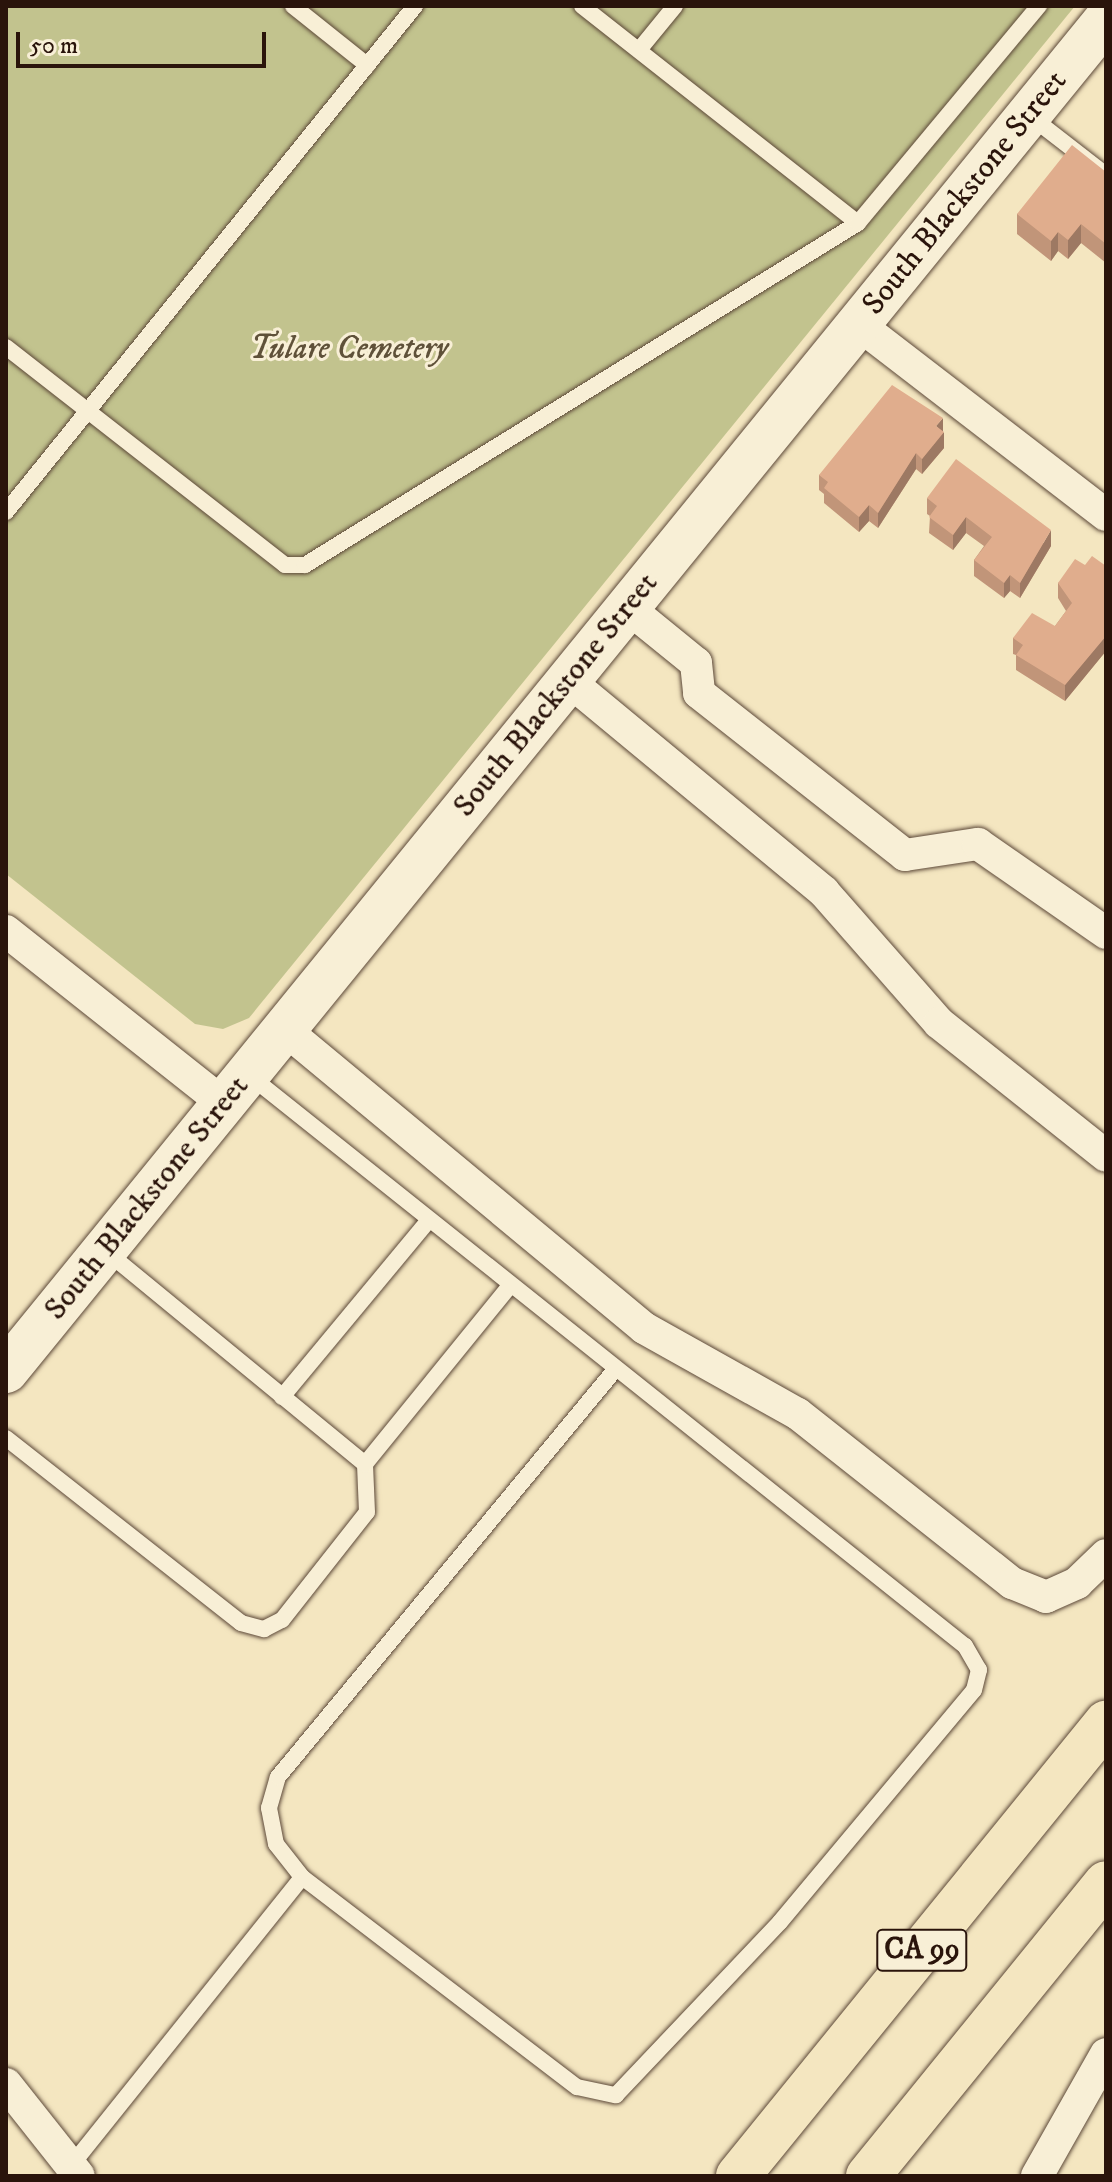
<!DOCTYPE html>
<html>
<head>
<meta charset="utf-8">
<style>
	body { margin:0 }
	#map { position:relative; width:1112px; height:2182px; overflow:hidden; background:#f4e6c0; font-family:"IM FELL DW Pica",serif }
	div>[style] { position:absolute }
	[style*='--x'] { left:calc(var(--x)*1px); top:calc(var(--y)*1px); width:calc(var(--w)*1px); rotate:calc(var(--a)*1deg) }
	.green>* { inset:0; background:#c2c38e }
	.roads { filter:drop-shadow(0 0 2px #5c4838) drop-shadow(0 0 2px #5c4838) }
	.service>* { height:16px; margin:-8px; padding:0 8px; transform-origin:8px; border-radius:8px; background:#f8efd6 }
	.minor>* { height:32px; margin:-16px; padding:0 16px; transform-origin:16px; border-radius:16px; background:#f8efd6 }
	.secondary>* { height:44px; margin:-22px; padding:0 22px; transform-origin:22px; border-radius:22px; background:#f8efd6 }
	.motorway>* { height:44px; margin:-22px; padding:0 22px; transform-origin:22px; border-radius:22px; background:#f4e6c0 }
	.wall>* { inset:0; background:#c19579 }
	.shaded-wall>* { inset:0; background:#9d7963 }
	.building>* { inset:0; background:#e0ad8d }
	span { translate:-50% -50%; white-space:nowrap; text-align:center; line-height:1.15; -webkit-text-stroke:6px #f8efd6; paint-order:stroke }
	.shield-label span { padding:2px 6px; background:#f8efd6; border:2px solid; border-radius:6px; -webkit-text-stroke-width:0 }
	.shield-label { font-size:30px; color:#2a140b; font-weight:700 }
	.street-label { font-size:32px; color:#2a140b }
	.park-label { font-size:32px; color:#5f5139; font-style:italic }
	.frame { position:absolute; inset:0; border:8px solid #2a140b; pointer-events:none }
	.scale { position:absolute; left:16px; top:32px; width:250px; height:36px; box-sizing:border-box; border:4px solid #2a140b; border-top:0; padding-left:10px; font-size:24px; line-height:28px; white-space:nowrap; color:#2a140b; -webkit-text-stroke:6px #f8efd6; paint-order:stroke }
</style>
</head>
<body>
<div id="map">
	<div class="green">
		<i style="clip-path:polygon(6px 6px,1075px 6px,249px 1018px,223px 1029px,195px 1024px,6px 874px)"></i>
	</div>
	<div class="roads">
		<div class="service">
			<i style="--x:293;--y:6;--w:95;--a:38.6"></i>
			<i style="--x:582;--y:6;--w:351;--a:38.2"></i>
			<i style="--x:639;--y:50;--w:57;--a:-50.7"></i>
			<i style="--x:1030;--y:116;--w:96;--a:37.8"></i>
			<i style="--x:6;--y:347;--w:354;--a:38"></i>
			<i style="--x:285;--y:565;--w:20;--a:0"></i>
			<i style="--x:305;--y:565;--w:650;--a:-31.73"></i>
			<i style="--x:858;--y:223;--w:283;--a:-50.2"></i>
			<i style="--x:6;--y:512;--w:651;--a:-51.05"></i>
			<i style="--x:282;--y:1397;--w:229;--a:-50.3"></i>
			<i style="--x:6;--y:1438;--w:299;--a:38.2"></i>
			<i style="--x:241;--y:1623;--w:24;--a:15"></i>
			<i style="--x:264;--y:1629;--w:20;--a:-27"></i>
			<i style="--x:282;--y:1620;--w:137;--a:-51.8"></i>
			<i style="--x:367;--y:1512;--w:48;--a:-92.4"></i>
			<i style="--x:365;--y:1464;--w:335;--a:-140.6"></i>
			<i style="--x:365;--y:1464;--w:228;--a:-50.9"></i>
			<i style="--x:302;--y:1877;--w:42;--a:-128.2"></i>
			<i style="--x:276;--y:1844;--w:37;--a:-101"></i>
			<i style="--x:269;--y:1808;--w:32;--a:-74"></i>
			<i style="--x:278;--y:1777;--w:527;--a:-50.39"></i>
			<i style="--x:70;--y:2167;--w:371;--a:-51.3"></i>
			<i style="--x:302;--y:1877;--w:346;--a:37.4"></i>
			<i style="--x:577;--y:2087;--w:40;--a:12"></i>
			<i style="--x:616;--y:2095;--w:238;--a:-46.5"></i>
			<i style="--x:780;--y:1922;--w:302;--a:-50.1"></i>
			<i style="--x:974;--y:1690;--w:21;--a:-76"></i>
			<i style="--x:979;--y:1670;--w:28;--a:-120"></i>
			<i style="--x:965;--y:1646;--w:916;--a:-141.43"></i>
		</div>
		<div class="minor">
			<i style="--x:858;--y:324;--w:313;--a:37.6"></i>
			<i style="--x:627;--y:607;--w:89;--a:39.1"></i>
			<i style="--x:696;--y:663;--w:30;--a:84"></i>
			<i style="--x:699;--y:693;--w:262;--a:38.2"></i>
			<i style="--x:905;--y:855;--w:74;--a:-8.6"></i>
			<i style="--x:978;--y:844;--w:156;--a:34.8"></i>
			<i style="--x:568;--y:680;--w:332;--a:39.6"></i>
			<i style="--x:824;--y:892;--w:174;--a:48.7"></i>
			<i style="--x:939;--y:1023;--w:213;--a:38.5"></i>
			<i style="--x:6;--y:931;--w:277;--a:38.4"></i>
			<i style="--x:284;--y:1029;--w:468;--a:39.7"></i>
			<i style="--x:644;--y:1328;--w:176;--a:29.2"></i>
			<i style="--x:798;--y:1414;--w:273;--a:38.3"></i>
			<i style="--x:1012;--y:1583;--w:37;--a:22"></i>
			<i style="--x:1046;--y:1597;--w:34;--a:-24"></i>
			<i style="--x:1077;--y:1583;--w:40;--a:-44"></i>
			<i style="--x:6;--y:2084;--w:117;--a:51.6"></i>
			<i style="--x:1037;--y:2176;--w:140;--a:-60.5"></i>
		</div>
		<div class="secondary">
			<i style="--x:6;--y:1371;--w:1742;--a:-50.85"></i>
		</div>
		<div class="motorway">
			<i style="--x:738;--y:2176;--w:584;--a:-50.91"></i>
			<i style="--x:868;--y:2176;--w:377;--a:-50.9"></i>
		</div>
	</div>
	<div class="wall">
		<i style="clip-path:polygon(1106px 172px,1106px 263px,1081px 243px,1068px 259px,1058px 251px,1051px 261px,1017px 234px,1017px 214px)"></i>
		<i style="clip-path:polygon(943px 431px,944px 448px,922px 474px,916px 469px,878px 528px,869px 521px,859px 532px,824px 503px,824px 494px,819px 490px,819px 475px)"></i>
		<i style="clip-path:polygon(927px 498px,1051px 546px,1020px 598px,1010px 591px,1004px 598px,974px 576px,974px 560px,984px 546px,966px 533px,953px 550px,929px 533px,930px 516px,927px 514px)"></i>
		<i style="clip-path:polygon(1085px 565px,1106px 566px,1106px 651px,1065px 701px,1016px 670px,1016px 655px,1013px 654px,1013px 638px,1055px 626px,1066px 611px,1058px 598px,1058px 583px)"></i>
	</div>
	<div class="shaded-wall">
		<i style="clip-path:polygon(1081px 224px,1081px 243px,1068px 259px,1068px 240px)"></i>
		<i style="clip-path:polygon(1058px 232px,1058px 251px,1051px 261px,1051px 241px)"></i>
		<i style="clip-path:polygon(943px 418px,943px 433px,936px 426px)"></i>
		<i style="clip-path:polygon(944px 432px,944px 448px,922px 474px,922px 459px)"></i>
		<i style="clip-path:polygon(916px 453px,916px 469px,878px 528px,878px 513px)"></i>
		<i style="clip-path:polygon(869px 505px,869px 521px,859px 532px,859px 517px)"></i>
		<i style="clip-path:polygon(966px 517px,966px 533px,953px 550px,953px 535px)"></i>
		<i style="clip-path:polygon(1051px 530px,1051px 546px,1020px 598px,1020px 583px)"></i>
		<i style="clip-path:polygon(1010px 575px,1010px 591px,1004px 598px,1004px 583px)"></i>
		<i style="clip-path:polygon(1106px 636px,1106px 651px,1065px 701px,1065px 685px)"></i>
	</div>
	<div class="building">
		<i style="clip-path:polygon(1072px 145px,1106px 172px,1106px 244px,1081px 224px,1068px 240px,1058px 232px,1051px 241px,1017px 214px)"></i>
		<i style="clip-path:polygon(892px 385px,943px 418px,936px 426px,944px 432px,922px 459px,916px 453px,878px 513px,869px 505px,859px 517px,824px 488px,828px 482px,819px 475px)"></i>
		<i style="clip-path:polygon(956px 459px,1051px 530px,1020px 583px,1010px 575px,1004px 583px,974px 560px,992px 537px,966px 517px,953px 535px,929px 517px,937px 506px,927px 498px)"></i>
		<i style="clip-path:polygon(1092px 556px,1106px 566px,1106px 636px,1065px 685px,1016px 655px,1023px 645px,1013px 638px,1032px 613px,1055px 626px,1072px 603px,1058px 583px,1075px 559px,1085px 565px)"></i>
	</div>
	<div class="shield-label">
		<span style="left:922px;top:1950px">CA 99</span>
	</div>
	<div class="street-label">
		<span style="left:965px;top:193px;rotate:-51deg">South Blackstone Street</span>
		<span style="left:556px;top:695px;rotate:-51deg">South Blackstone Street</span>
		<span style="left:147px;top:1198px;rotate:-51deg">South Blackstone Street</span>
	</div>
	<div class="park-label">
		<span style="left:349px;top:349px">Tulare Cemetery</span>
	</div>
	<div class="frame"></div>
	<div class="scale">50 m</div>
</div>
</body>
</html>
